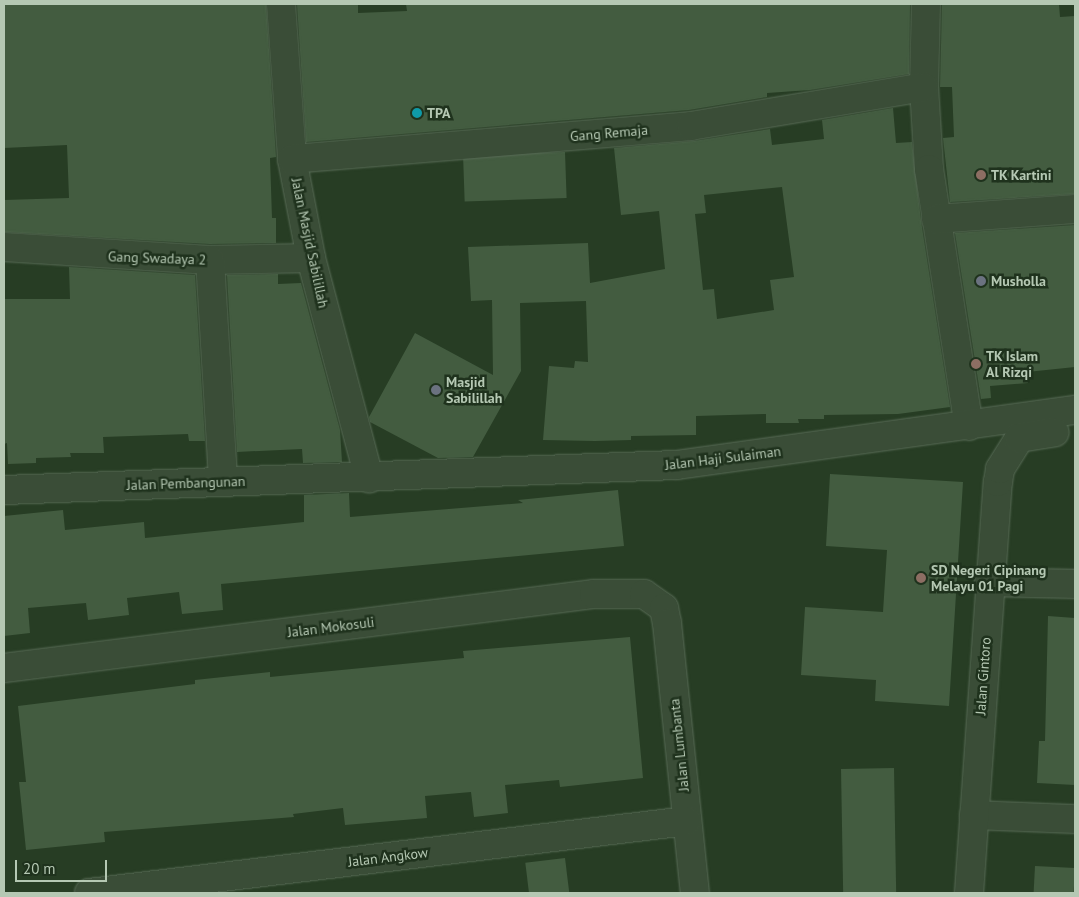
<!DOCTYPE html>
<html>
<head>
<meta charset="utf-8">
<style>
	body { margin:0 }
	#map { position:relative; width:1079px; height:897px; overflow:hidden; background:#273d24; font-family:"PT Sans",sans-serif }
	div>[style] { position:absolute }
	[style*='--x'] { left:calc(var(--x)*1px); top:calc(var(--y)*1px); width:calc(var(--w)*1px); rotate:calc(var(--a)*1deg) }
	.building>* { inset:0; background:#435c40; transform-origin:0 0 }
	.roads { filter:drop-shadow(0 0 1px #586b56) drop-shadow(0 0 1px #586b56) }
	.minor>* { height:28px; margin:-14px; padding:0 14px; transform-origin:14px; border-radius:14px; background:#3a4d37 }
	.dots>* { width:14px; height:14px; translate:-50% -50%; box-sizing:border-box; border:2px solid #1f321d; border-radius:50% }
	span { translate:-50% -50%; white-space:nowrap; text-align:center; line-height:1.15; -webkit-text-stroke:5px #1f321d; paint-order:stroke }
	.poi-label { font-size:14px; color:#b5c8b3; font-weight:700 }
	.left { translate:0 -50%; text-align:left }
	.street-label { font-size:14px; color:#b5c8b3 }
	.frame { position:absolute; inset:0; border:5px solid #b5c8b3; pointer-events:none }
	.scale { position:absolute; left:15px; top:860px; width:92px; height:22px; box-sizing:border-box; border:2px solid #b5c8b3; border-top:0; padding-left:6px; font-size:15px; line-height:18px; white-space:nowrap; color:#b5c8b3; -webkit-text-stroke:4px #1f321d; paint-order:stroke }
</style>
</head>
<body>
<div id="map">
	<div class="building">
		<i style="clip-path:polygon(4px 4px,266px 4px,276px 157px,270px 158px,272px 218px,276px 218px,276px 243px,210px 244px,4px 232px,4px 200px,69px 198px,67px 145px,4px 148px)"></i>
		<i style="clip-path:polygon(297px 4px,358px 4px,358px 13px,407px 11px,406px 4px,906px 4px,910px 5px,909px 74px,810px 90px,767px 93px,767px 97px,689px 110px,306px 142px)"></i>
		<i style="clip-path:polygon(942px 4px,1059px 4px,1060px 17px,1075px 16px,1075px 194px,950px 202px,943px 138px,954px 137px,952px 87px,940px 87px)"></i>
		<i style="clip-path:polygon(evenodd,893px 108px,896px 143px,912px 142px,921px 221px,950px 407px,898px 414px,824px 415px,824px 419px,798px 419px,799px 423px,766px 423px,766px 414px,696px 416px,696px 435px,631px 436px,631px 440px,595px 441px,543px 440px,549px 366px,574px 368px,575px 361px,588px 362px,586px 301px,520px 303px,521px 371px,473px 457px,438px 458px,370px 422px,369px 417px,415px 333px,493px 375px,492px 300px,471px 301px,468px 247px,588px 243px,590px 283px,665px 269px,659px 211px,621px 215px,614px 148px,694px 141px,770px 129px,772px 145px,824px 139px,822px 120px,893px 108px,782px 187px,794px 277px,770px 280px,774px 310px,717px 319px,714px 289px,703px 290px,695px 214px,706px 213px,704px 195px,782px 187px)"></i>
		<i style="left:565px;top:152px;width:46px;height:102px;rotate:88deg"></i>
		<i style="clip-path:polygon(1075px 225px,1075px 367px,1027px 372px,1028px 383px,990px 386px,991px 398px,981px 399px,955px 233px)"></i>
		<i style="clip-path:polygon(69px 267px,195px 275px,205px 441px,189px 441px,188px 434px,103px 437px,104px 453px,70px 453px,71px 457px,36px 458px,36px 463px,8px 464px,7px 443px,4px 444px,4px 299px,70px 299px)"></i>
		<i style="clip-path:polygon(278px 274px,278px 284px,301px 283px,340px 430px,342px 462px,303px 463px,302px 449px,237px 452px,227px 275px)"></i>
		<i style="clip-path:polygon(830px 474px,963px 482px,949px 706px,875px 701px,876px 680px,801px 675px,805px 607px,883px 612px,887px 550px,826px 546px)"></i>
		<i style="clip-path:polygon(618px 490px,624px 546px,221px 584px,223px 610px,182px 614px,179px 592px,127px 598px,129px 615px,88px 620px,86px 603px,28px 608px,30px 633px,4px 636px,4px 516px,63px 510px,65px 530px,144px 522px,145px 538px,304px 522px,304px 495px,349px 493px,350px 517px,523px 503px,518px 500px)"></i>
		<i style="clip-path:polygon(1048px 616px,1075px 618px,1075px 785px,1037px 783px,1039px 741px,1045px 741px)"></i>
		<i style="clip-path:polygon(630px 637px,643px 778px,560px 787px,559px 780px,505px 785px,508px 813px,474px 817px,471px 792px,425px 796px,427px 818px,345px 825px,343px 808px,293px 814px,294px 817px,104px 832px,105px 842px,26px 850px,19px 782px,26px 782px,18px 706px,195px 684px,195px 680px,270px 672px,270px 677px,464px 658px,463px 651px)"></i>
		<i style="left:894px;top:768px;width:125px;height:53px;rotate:89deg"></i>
		<i style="left:565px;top:858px;width:35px;height:40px;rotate:83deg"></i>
		<i style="left:1035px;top:866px;width:40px;height:27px;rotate:3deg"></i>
	</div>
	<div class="roads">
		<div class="minor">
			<i style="--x:281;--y:4;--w:155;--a:85.9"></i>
			<i style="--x:292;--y:159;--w:101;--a:79.1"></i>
			<i style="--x:311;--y:258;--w:228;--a:75.2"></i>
			<i style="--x:926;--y:4;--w:83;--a:91.4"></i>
			<i style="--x:924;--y:87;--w:82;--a:86.5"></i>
			<i style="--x:929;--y:169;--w:260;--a:81.2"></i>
			<i style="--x:292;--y:159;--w:400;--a:-4.7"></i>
			<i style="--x:691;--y:126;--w:236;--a:-9.5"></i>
			<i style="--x:936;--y:219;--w:139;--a:-4.1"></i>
			<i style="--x:4;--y:247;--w:206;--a:3.6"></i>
			<i style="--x:210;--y:260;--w:101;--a:-1.1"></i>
			<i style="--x:210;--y:260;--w:221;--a:86.6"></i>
			<i style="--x:4;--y:490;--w:673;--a:-2.13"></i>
			<i style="--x:677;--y:465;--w:402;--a:-7.9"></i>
			<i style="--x:989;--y:582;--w:86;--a:1.3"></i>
			<i style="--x:4;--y:668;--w:595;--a:-7.15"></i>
			<i style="--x:594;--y:594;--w:50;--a:0"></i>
			<i style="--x:644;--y:594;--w:24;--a:35"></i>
			<i style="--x:664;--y:608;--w:15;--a:79"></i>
			<i style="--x:667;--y:623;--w:271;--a:84.1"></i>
			<i style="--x:974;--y:815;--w:101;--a:2.3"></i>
			<i style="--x:89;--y:893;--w:602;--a:-6.87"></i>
			<i style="--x:969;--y:893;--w:412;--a:-86"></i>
			<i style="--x:998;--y:482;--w:13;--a:-81"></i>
			<i style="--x:1000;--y:469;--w:36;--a:-58"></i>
			<i style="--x:1019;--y:438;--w:36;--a:-9"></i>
		</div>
	</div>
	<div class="dots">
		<i style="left:417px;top:113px;background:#0f9aa8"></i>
		<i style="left:981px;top:175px;background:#8d6e63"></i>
		<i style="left:981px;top:281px;background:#6b7280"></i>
		<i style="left:976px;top:364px;background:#8d6e63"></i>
		<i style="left:436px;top:390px;background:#6b7280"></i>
		<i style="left:921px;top:578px;background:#8d6e63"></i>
	</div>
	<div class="poi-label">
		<span class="left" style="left:427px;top:113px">TPA</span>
		<span class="left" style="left:991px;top:175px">TK Kartini</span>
		<span class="left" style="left:991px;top:281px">Musholla</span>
		<span class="left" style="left:986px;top:364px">TK Islam<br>Al Rizqi</span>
		<span class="left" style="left:446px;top:390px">Masjid<br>Sabilillah</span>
		<span class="left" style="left:931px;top:578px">SD Negeri Cipinang<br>Melayu 01 Pagi</span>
	</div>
	<div class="street-label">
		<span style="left:609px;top:133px;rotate:-5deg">Gang Remaja</span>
		<span style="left:310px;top:243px;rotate:78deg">Jalan Masjid Sabilillah</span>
		<span style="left:157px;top:258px;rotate:2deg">Gang Swadaya 2</span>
		<span style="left:723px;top:458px;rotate:-7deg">Jalan Haji Sulaiman</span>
		<span style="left:186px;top:483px;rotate:-2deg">Jalan Pembangunan</span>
		<span style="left:331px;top:627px;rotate:-7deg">Jalan Mokosuli</span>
		<span style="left:983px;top:676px;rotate:-86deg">Jalan Gintoro</span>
		<span style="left:679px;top:745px;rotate:-96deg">Jalan Lumbanta</span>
		<span style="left:388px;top:857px;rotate:-7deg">Jalan Angkow</span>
	</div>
	<div class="frame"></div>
	<div class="scale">20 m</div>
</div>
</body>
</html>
